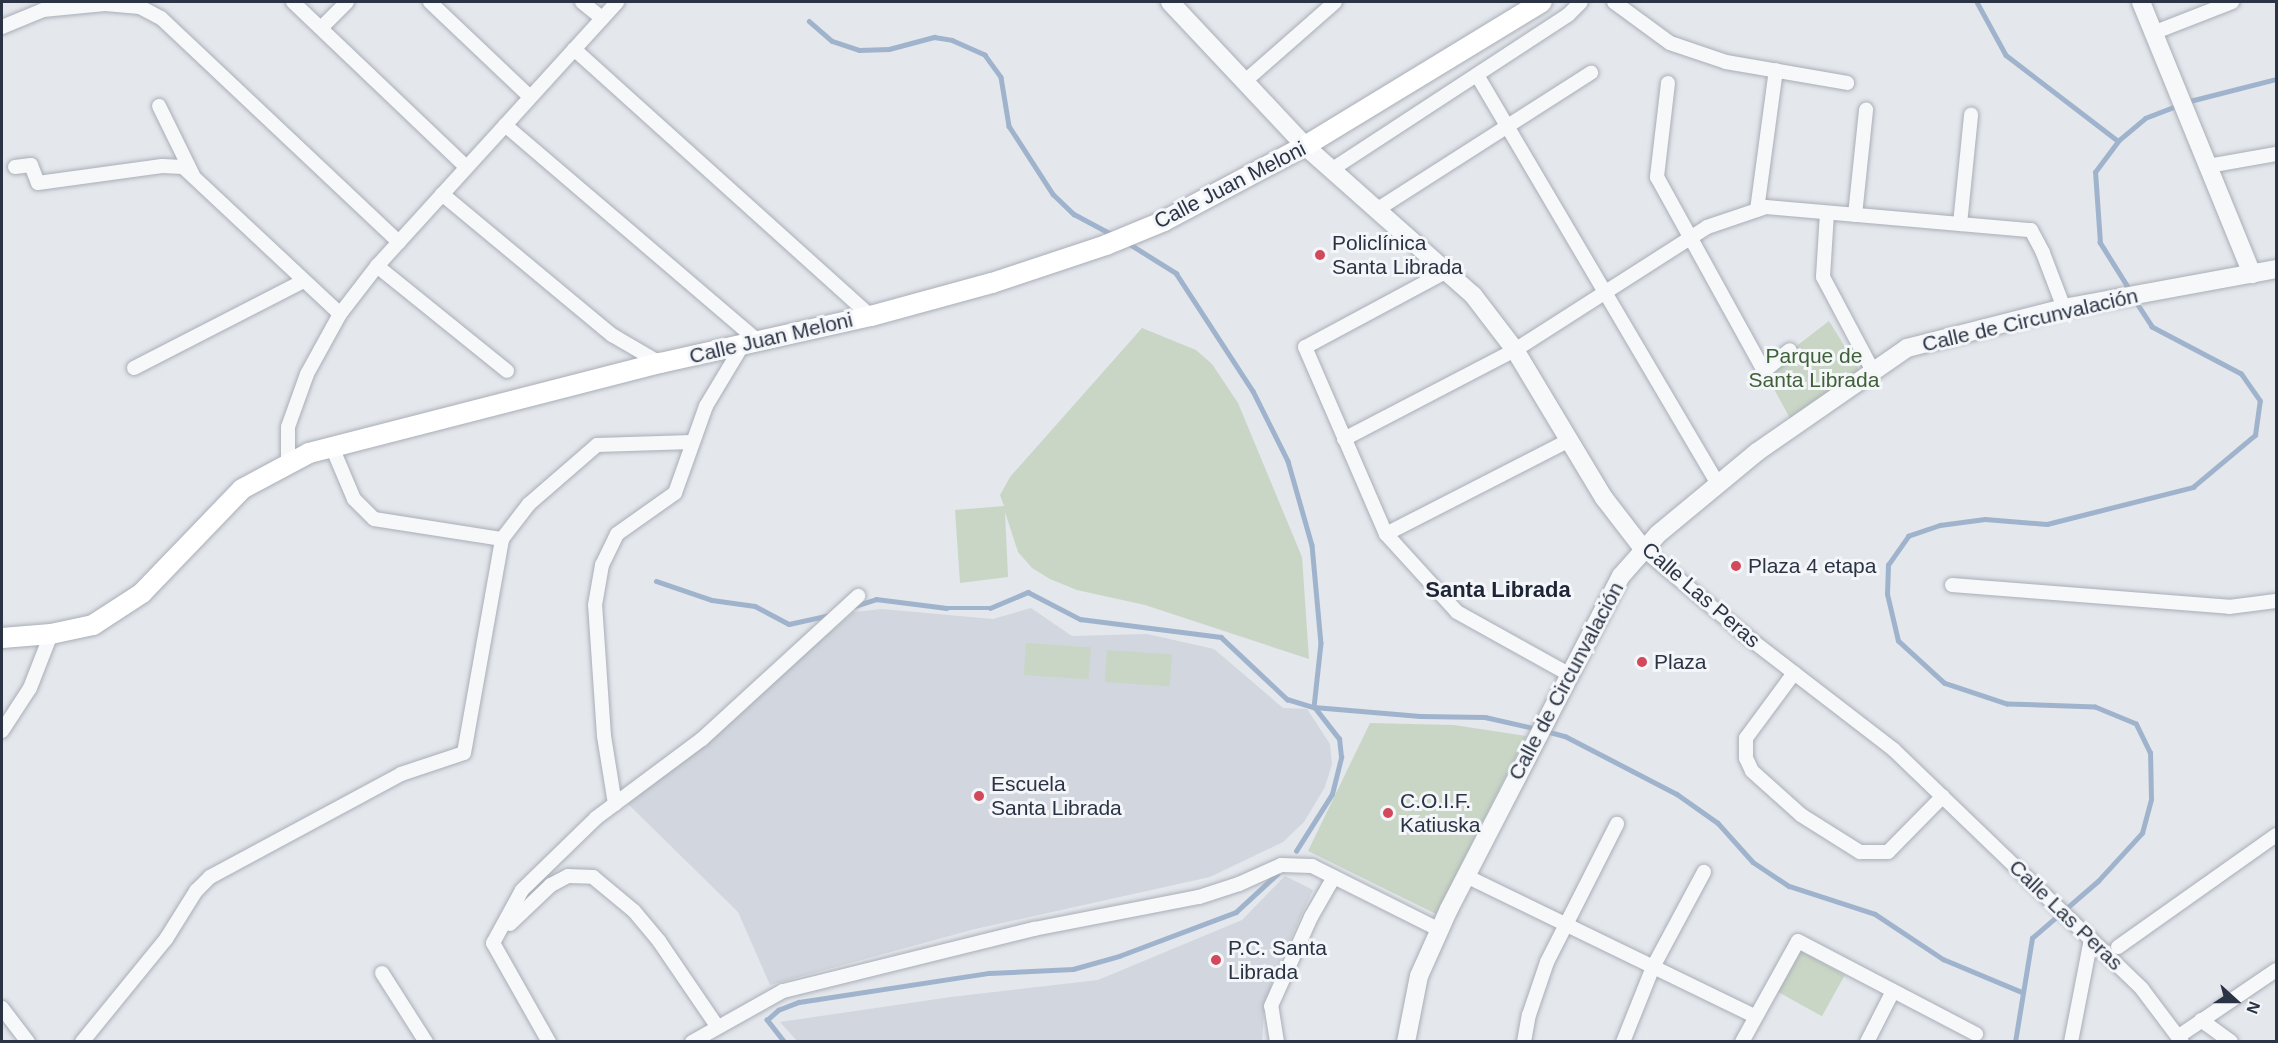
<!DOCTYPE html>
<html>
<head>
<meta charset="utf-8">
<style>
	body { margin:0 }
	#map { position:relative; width:2278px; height:1043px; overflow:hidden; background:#e4e7ec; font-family:Arial,sans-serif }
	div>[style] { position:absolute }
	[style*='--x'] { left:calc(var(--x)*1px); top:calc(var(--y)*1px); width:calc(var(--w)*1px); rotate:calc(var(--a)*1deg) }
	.built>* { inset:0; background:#d2d6de }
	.green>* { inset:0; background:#c9d6c5; transform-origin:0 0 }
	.stream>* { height:4.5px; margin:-2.25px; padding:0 2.25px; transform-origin:2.25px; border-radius:2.25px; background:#9fb4cc }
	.roads { filter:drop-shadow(0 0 2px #a9aeb7) drop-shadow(0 0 2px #a9aeb7) }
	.minor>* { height:14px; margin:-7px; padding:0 7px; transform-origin:7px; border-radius:7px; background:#f7f8fa }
	.tertiary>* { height:18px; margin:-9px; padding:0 9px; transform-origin:9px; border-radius:9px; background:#f7f8fa }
	.secondary>* { height:20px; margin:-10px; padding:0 10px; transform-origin:10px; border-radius:10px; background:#fff }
	.dots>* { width:16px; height:16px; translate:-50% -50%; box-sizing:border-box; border:3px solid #f4f6f9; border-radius:50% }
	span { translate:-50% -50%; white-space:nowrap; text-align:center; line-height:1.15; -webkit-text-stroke:6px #f4f6f9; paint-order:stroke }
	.street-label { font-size:21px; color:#2b3445 }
	.poi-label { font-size:21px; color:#2b3445 }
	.left { translate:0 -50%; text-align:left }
	.park-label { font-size:21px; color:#3f6138 }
	.neighbourhood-label { font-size:22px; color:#1d2536; font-weight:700 }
	.frame { position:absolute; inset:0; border:3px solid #2b3445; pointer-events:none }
	.north { position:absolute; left:2206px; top:971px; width:60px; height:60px; -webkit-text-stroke:4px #f4f6f9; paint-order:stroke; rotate:111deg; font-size:16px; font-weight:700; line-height:24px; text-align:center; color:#2b3445 }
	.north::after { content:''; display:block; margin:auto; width:21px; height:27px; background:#2b3445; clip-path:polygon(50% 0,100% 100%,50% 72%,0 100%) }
</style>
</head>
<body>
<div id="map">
	<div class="built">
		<i style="clip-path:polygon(1031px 608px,1072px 636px,1147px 634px,1214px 649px,1283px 708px,1307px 709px,1330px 744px,1332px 764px,1325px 787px,1304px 822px,1283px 842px,1210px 877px,975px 929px,770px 985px,738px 912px,628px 804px,854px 612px,882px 609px,993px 619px)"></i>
		<i style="clip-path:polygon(1285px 876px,1313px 890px,1275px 972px,1264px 1011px,1262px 1041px,798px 1042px,780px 1022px,951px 997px,1098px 980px,1242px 920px)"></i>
	</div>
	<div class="green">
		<i style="clip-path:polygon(1829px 321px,1860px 371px,1791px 420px,1764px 371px)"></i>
		<i style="clip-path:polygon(1142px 328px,1196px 350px,1212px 364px,1238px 403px,1302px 557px,1309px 659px,1145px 605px,1077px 590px,1050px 579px,1032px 568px,1018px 552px,1005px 512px,1008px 577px,960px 583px,955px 510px,1004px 506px,1000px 495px,1010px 477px)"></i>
		<i style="left:1026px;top:643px;width:65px;height:32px;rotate:4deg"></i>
		<i style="left:1107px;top:650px;width:65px;height:32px;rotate:4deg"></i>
		<i style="clip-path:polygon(1370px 723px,1454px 725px,1526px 736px,1436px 914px,1308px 851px)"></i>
		<i style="left:1801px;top:951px;width:50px;height:47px;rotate:29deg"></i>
	</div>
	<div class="stream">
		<i style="--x:1977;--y:2;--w:60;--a:61.3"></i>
		<i style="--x:2006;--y:55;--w:141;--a:37.5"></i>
		<i style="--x:809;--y:21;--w:30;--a:41"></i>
		<i style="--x:832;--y:41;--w:28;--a:18"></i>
		<i style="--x:859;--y:50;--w:30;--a:-2"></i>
		<i style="--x:889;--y:49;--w:47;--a:-14.9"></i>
		<i style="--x:934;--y:37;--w:18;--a:9"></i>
		<i style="--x:952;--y:40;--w:36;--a:24"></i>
		<i style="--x:985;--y:55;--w:27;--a:54"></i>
		<i style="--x:1001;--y:77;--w:50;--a:80.7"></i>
		<i style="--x:1009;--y:126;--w:81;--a:57.1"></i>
		<i style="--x:1053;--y:194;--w:29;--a:44"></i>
		<i style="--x:1074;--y:214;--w:44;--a:28.3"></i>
		<i style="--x:2186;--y:102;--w:93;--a:-14.3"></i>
		<i style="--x:1128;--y:243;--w:57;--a:32"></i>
		<i style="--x:1176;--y:273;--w:141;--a:56.9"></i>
		<i style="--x:1253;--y:391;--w:78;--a:63.4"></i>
		<i style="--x:1288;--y:461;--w:87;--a:74.1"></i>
		<i style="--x:1312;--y:545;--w:98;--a:84.8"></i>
		<i style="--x:1321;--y:643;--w:64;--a:96.2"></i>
		<i style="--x:2130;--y:291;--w:57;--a:-122"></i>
		<i style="--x:2100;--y:243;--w:71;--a:-94"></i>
		<i style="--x:2095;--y:172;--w:39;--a:-53"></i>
		<i style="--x:2118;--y:141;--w:35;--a:-40"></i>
		<i style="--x:2145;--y:118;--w:36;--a:-21"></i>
		<i style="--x:656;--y:581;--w:59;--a:18.7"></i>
		<i style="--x:712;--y:600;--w:43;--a:7.9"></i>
		<i style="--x:755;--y:606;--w:38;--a:28"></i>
		<i style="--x:789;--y:624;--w:42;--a:-12.4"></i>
		<i style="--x:855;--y:606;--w:22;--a:-18"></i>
		<i style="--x:876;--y:599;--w:71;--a:7.3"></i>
		<i style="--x:946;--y:608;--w:44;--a:0"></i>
		<i style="--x:990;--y:608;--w:41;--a:-22.8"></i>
		<i style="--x:1028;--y:592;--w:59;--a:27.4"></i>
		<i style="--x:1080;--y:619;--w:142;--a:7.3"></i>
		<i style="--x:1221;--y:637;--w:91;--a:43.2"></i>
		<i style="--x:1287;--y:699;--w:28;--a:17"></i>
		<i style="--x:1314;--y:707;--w:106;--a:4.9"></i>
		<i style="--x:1420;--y:716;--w:65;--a:0.9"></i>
		<i style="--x:1485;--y:717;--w:54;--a:12.8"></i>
		<i style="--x:1546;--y:731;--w:20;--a:15"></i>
		<i style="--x:1565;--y:736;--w:126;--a:27.4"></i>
		<i style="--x:1677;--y:794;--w:50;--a:35.3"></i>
		<i style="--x:1718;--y:823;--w:52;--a:48.1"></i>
		<i style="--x:1753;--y:862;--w:43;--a:33.7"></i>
		<i style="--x:1789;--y:886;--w:90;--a:18"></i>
		<i style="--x:1875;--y:914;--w:82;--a:33.5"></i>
		<i style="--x:1943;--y:959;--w:86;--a:22.7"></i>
		<i style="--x:1296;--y:851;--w:67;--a:-57.7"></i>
		<i style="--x:1332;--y:794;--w:38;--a:-76"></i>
		<i style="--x:1341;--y:757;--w:18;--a:-96"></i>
		<i style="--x:1339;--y:739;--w:41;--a:-128"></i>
		<i style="--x:784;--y:1042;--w:28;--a:-128"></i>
		<i style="--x:767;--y:1020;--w:15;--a:-42"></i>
		<i style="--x:778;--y:1010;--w:22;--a:-21"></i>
		<i style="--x:799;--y:1002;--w:192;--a:-8.7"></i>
		<i style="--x:989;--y:973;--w:84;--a:-2.7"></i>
		<i style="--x:1073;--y:969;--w:48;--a:-15.8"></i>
		<i style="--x:1119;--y:956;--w:125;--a:-20.6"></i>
		<i style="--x:1236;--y:912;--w:56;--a:-42.8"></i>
		<i style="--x:2015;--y:1042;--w:105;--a:-80.7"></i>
		<i style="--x:2032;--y:938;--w:87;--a:-40.8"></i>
		<i style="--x:2098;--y:881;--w:65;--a:-47.5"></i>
		<i style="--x:2142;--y:833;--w:35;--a:-75"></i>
		<i style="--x:2151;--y:799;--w:46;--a:-91.2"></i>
		<i style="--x:2150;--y:753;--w:32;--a:-116"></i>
		<i style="--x:2136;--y:724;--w:44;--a:-157.5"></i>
		<i style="--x:2095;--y:707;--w:88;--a:-178"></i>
		<i style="--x:2007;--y:704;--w:66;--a:-161.6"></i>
		<i style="--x:1944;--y:683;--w:62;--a:-137.6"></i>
		<i style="--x:1898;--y:641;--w:48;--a:-103.2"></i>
		<i style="--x:1887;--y:594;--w:29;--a:-88"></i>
		<i style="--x:1888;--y:565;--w:35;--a:-55"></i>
		<i style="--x:1908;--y:536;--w:34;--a:-19"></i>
		<i style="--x:1940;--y:525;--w:45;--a:-7.6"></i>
		<i style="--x:1985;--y:519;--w:62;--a:4.6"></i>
		<i style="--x:2047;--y:524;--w:151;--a:-14.2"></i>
		<i style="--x:2193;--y:487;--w:81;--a:-40"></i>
		<i style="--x:2255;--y:435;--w:34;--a:-82"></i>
		<i style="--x:2260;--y:401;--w:33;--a:-125"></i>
		<i style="--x:2241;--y:374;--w:101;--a:-152.2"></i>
		<i style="--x:2152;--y:327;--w:33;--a:-123"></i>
	</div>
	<div class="roads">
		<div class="minor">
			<i style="--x:293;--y:2;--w:239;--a:43.6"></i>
			<i style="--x:430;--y:2;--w:138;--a:43.5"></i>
			<i style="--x:582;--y:2;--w:26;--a:39"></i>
			<i style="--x:1614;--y:2;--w:69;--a:36.2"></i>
			<i style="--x:1670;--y:43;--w:59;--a:18.7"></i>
			<i style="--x:1726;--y:62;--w:123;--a:9.8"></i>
			<i style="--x:2;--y:27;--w:44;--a:-22.5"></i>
			<i style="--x:43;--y:10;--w:62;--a:-5.5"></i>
			<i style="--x:105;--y:4;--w:35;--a:5"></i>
			<i style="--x:140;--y:7;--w:24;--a:28"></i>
			<i style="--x:161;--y:18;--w:327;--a:43.3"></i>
			<i style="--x:321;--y:28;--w:37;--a:-45"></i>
			<i style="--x:2153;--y:33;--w:85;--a:-21.4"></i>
			<i style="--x:574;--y:49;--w:399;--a:42"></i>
			<i style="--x:1477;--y:75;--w:475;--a:59.5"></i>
			<i style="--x:1244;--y:82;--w:121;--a:-41.3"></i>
			<i style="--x:1668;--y:83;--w:95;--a:96.7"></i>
			<i style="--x:1657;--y:177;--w:222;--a:61.1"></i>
			<i style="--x:1764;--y:371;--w:33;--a:-39"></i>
			<i style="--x:159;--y:106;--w:77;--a:63.8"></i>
			<i style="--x:505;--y:125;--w:334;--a:40.5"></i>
			<i style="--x:2208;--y:166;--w:69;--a:-10"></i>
			<i style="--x:15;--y:167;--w:16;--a:-7"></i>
			<i style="--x:31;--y:165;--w:19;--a:69"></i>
			<i style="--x:38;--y:183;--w:125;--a:-7.8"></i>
			<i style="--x:162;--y:166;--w:21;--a:3"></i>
			<i style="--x:183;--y:167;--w:215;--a:43.1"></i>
			<i style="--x:1331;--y:170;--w:283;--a:-33.2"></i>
			<i style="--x:1568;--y:15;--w:18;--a:-45"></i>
			<i style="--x:442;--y:194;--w:221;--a:39.7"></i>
			<i style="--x:612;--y:335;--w:56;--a:30.3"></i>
			<i style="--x:1378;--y:209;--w:253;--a:-32.6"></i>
			<i style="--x:1757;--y:210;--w:141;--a:-82.3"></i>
			<i style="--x:1827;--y:213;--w:64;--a:93.6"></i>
			<i style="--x:1823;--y:277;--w:106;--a:62"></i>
			<i style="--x:1855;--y:215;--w:106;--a:-84"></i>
			<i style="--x:1960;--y:224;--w:110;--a:-84.2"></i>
			<i style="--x:377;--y:266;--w:167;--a:38.9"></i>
			<i style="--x:1447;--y:271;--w:161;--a:151.8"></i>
			<i style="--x:1305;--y:347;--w:204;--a:66.6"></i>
			<i style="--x:1386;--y:534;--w:105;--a:47.7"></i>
			<i style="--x:1457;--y:612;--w:129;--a:29.1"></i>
			<i style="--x:134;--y:368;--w:190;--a:-27.2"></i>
			<i style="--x:1344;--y:439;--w:193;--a:-27.5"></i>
			<i style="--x:1515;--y:350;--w:228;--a:-32.6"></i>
			<i style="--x:1707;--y:227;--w:62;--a:-18.7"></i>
			<i style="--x:1766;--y:207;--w:266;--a:5"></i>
			<i style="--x:2031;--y:230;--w:26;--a:62"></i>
			<i style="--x:2043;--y:253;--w:59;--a:69.1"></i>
			<i style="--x:332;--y:447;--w:56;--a:67.1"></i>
			<i style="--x:354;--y:499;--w:28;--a:45"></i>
			<i style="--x:374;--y:519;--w:130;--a:8.9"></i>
			<i style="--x:288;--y:462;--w:35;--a:-90"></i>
			<i style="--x:288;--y:427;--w:56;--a:-70.3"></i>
			<i style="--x:307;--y:374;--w:68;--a:-61.2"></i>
			<i style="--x:340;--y:314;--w:61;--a:-52.4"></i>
			<i style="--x:377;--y:266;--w:357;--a:-47.7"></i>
			<i style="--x:1386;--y:534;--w:204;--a:-27.1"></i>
			<i style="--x:1644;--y:550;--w:138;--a:40"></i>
			<i style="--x:1750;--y:639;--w:182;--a:37.6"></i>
			<i style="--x:1894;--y:750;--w:344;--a:43.9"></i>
			<i style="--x:2142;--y:989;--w:66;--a:53"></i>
			<i style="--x:1952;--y:585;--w:278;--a:4.5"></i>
			<i style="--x:2229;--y:607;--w:47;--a:-7.3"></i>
			<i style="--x:1794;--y:673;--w:81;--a:126.4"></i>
			<i style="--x:1746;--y:738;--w:20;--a:90"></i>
			<i style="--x:1746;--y:758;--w:14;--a:65"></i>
			<i style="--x:1752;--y:771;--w:66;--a:41.9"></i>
			<i style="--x:1801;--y:815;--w:70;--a:32.1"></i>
			<i style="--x:1860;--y:852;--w:28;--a:0"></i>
			<i style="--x:1888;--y:852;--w:78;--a:-45.5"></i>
			<i style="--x:2;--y:731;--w:51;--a:-56.9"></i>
			<i style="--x:30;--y:688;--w:58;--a:-68.7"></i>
			<i style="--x:615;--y:804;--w:69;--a:-99.2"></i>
			<i style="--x:604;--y:736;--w:131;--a:-93.9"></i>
			<i style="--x:595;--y:605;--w:41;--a:-80.1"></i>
			<i style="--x:602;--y:565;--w:34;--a:-64"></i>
			<i style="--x:617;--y:534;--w:71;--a:-35.3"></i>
			<i style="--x:675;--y:493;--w:92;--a:-70.4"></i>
			<i style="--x:706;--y:406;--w:70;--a:-59"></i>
			<i style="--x:1466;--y:876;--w:320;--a:25.9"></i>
			<i style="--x:510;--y:924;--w:57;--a:-43.6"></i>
			<i style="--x:551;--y:885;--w:19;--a:-28"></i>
			<i style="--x:568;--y:876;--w:25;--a:2"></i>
			<i style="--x:593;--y:877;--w:53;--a:39.7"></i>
			<i style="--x:634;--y:911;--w:39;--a:50"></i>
			<i style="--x:659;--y:941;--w:103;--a:55.7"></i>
			<i style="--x:493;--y:943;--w:60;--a:-61.3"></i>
			<i style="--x:522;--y:890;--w:103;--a:-44.2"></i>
			<i style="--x:596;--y:818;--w:132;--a:-36.7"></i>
			<i style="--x:702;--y:739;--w:212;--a:-42.5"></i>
			<i style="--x:493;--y:943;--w:114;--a:60.5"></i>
			<i style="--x:2118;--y:947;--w:194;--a:-35.3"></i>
			<i style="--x:382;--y:973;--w:82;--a:57.5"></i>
			<i style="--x:2;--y:1008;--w:43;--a:52.6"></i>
			<i style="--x:2201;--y:1020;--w:37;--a:36"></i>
			<i style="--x:2179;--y:1036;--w:117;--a:-34.2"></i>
			<i style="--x:82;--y:1042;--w:133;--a:-50.8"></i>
			<i style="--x:166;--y:939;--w:57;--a:-58"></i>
			<i style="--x:196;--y:891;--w:20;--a:-45"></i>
			<i style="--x:210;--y:877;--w:217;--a:-28.3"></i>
			<i style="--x:401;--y:774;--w:66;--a:-18.4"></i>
			<i style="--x:464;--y:753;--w:217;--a:-79.9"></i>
			<i style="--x:502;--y:539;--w:44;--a:-52.4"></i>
			<i style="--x:529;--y:504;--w:90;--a:-40.9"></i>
			<i style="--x:597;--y:445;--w:95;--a:-1.8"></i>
			<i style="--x:692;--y:1042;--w:104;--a:-29.3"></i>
			<i style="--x:783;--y:991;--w:259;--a:-13.9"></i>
			<i style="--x:1034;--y:929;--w:168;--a:-11"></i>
			<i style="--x:1199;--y:897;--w:42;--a:-18"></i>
			<i style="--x:1239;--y:884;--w:46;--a:-24.3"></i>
			<i style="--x:1281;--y:865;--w:31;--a:2"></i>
			<i style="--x:1312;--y:866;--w:143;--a:26.6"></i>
			<i style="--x:1277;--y:1042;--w:36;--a:-99"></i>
			<i style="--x:1271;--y:1006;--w:98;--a:-65.8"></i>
			<i style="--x:1311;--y:917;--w:46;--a:-60.1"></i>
			<i style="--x:1524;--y:1042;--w:27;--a:-80"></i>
			<i style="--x:1529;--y:1015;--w:56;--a:-71.2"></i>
			<i style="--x:1547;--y:962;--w:155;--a:-63.1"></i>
			<i style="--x:1623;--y:1042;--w:81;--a:-68.2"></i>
			<i style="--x:1653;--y:967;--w:108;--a:-61.8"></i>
			<i style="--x:1742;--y:1042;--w:115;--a:-61"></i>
			<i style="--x:1798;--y:941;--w:201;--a:27.6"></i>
			<i style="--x:1867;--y:1042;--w:57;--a:-63"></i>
			<i style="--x:2071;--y:1042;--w:105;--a:-79"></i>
		</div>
		<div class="tertiary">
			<i style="--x:1170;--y:2;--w:197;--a:46.8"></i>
			<i style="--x:1305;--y:146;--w:225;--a:41.6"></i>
			<i style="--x:1473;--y:295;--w:69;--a:52.6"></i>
			<i style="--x:1515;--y:350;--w:173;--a:59"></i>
			<i style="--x:1604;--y:498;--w:66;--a:52.4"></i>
			<i style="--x:2141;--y:2;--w:294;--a:67.8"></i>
			<i style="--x:1406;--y:1042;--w:67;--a:-78.9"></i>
			<i style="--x:1419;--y:976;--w:73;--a:-65.9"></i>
			<i style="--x:1449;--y:909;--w:375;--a:-62.7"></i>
			<i style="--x:1621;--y:576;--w:56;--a:-48.6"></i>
			<i style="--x:1658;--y:534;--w:129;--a:-39.6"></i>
			<i style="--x:1757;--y:452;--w:183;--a:-34.7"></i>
			<i style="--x:1907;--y:348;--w:162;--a:-14.3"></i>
			<i style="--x:2064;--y:308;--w:216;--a:-10.4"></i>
		</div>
		<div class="secondary">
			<i style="--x:2;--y:638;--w:49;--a:-4.7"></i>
			<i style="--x:51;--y:634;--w:43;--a:-12.1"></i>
			<i style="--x:93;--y:625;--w:59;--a:-33.1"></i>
			<i style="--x:142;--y:593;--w:144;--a:-46.1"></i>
			<i style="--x:242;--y:489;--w:76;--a:-28.2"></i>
			<i style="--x:309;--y:453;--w:362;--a:-14.4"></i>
			<i style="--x:660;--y:363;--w:216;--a:-12.6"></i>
			<i style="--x:871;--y:316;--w:125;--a:-15.3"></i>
			<i style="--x:992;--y:283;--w:120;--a:-18.4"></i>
			<i style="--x:1106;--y:245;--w:63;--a:-22.5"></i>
			<i style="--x:1164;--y:221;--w:160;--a:-28"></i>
			<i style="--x:1305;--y:146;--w:277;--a:-31.3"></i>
		</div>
	</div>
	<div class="dots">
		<i style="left:1320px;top:255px;background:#d1495b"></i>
		<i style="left:1736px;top:566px;background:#d1495b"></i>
		<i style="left:1642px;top:662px;background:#d1495b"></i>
		<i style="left:979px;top:796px;background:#d1495b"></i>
		<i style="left:1388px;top:813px;background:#d1495b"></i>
		<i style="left:1216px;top:960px;background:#d1495b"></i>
	</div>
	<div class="street-label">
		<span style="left:1230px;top:185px;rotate:-27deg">Calle Juan Meloni</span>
		<span style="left:2030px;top:320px;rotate:-13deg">Calle de Circunvalación</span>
		<span style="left:771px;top:338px;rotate:-13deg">Calle Juan Meloni</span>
		<span style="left:1701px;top:595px;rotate:41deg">Calle Las Peras</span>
		<span style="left:1566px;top:681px;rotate:-62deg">Calle de Circunvalación</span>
		<span style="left:2066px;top:915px;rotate:44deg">Calle Las Peras</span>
	</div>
	<div class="poi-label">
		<span class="left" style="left:1332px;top:255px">Policlínica<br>Santa Librada</span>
		<span class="left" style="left:1748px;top:566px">Plaza 4 etapa</span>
		<span class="left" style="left:1654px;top:662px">Plaza</span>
		<span class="left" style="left:991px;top:796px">Escuela<br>Santa Librada</span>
		<span class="left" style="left:1400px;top:813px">C.O.I.F.<br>Katiuska</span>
		<span class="left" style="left:1228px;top:960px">P.C. Santa<br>Librada</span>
	</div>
	<div class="park-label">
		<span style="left:1814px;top:368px">Parque de<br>Santa Librada</span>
	</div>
	<div class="neighbourhood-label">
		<span style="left:1498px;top:590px">Santa Librada</span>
	</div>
	<div class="frame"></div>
	<div class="north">N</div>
</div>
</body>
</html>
